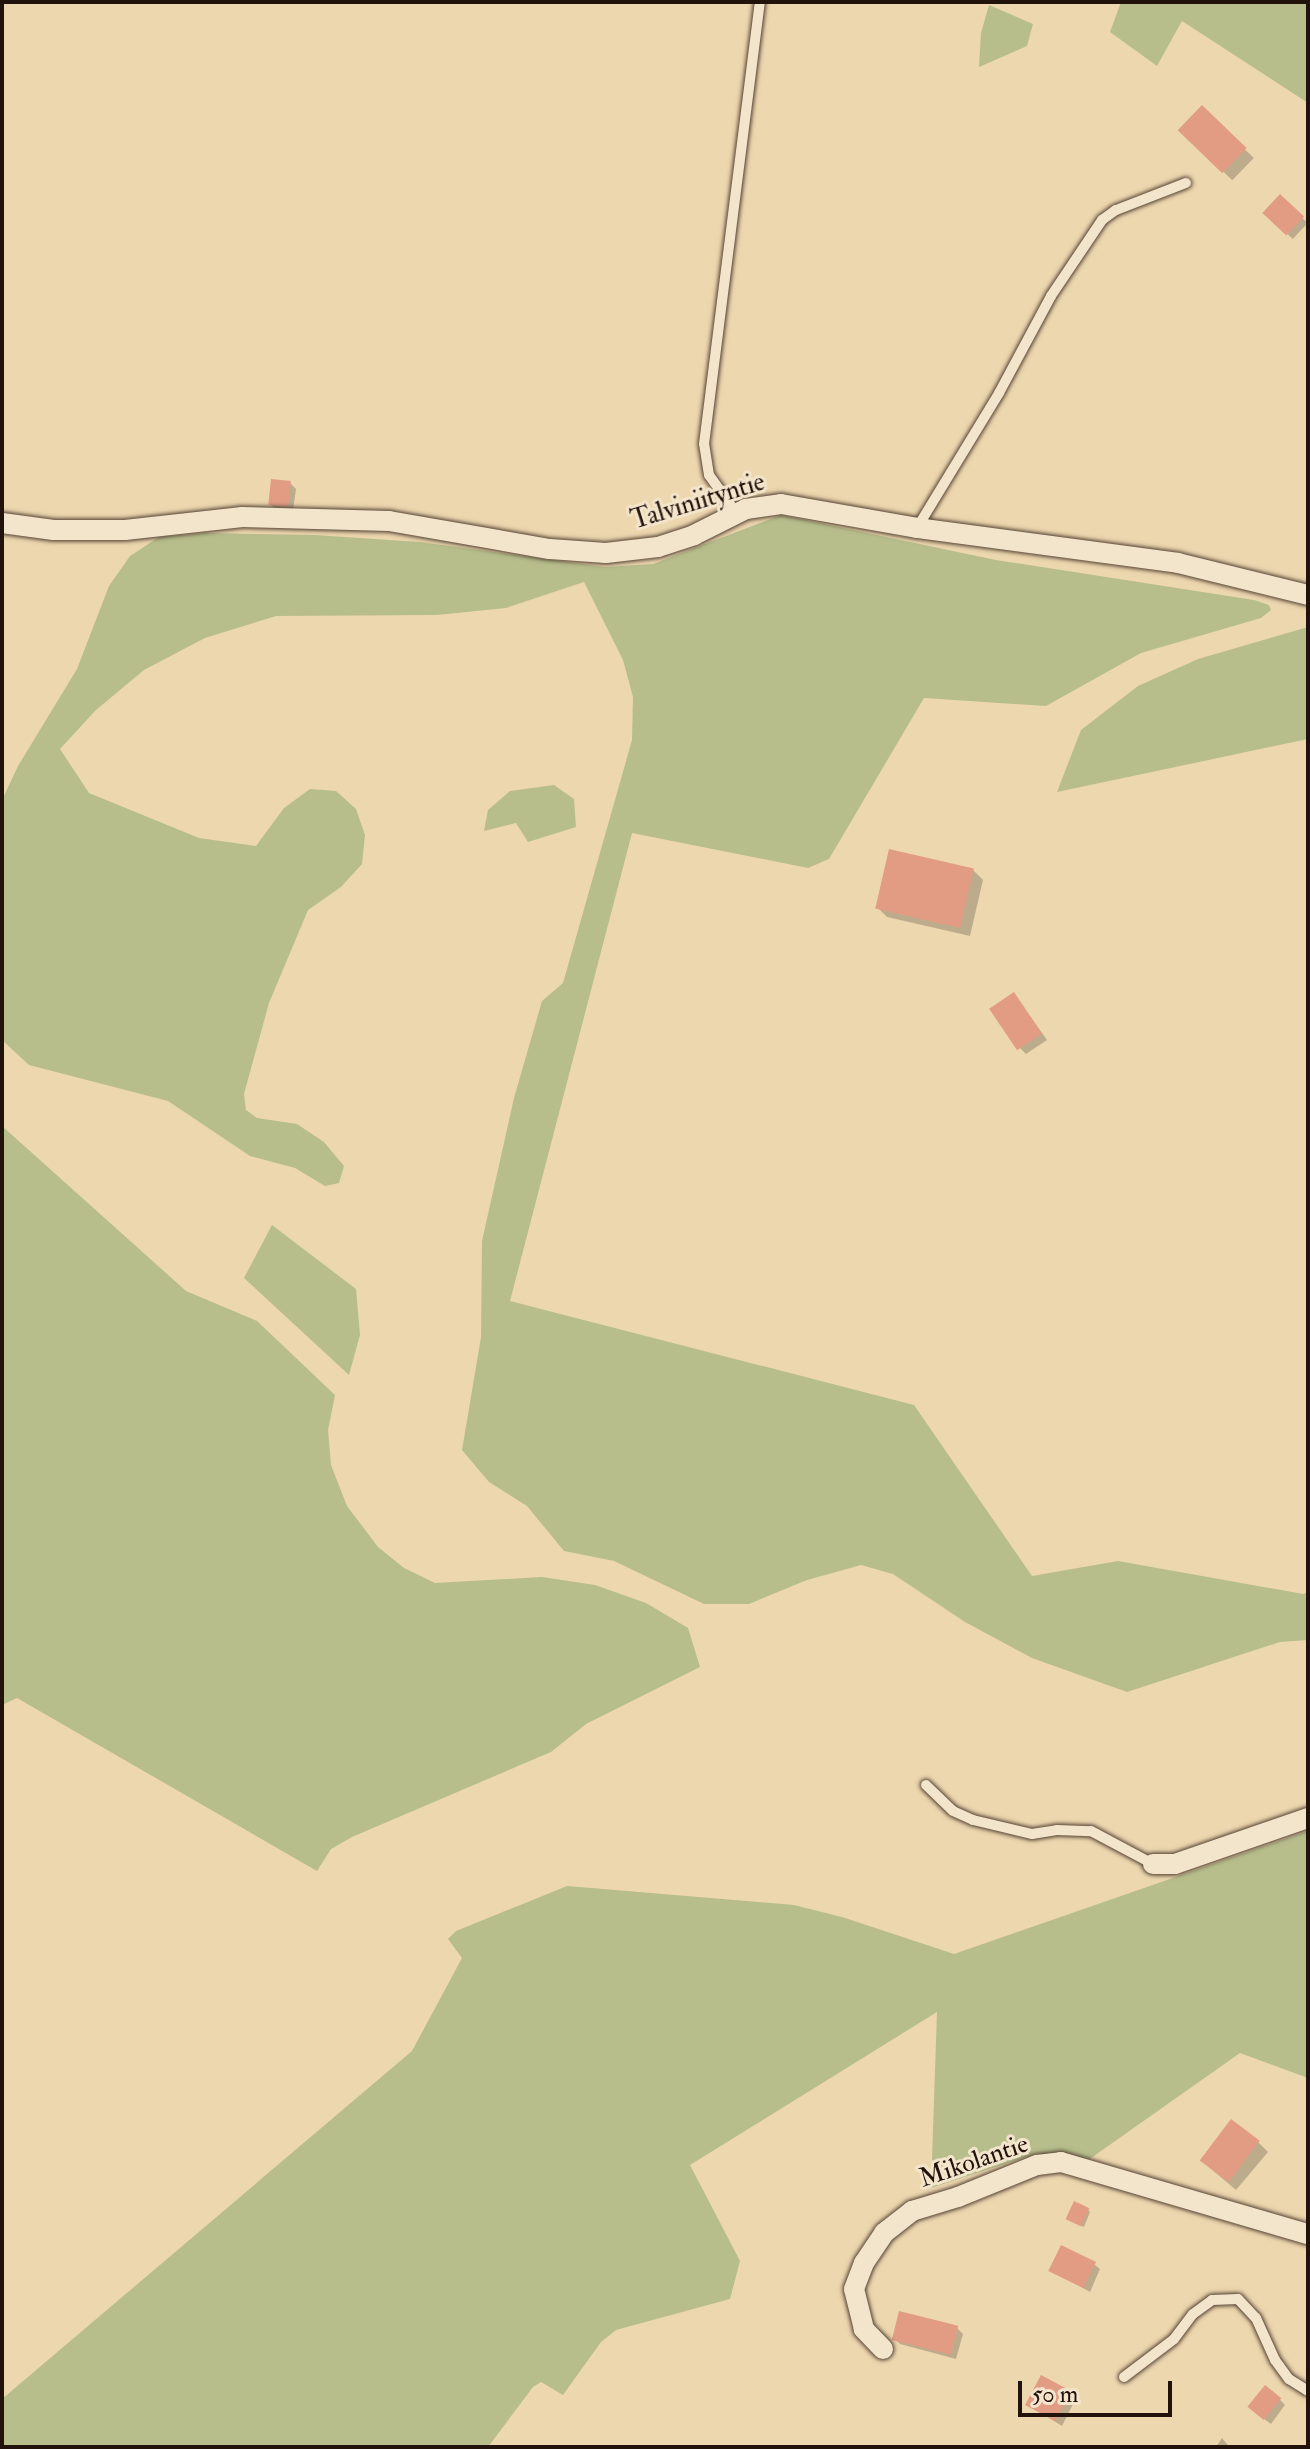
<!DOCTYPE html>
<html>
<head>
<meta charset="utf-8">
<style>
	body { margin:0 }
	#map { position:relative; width:1310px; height:2449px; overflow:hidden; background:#edd7af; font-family:"IM FELL Double Pica",serif }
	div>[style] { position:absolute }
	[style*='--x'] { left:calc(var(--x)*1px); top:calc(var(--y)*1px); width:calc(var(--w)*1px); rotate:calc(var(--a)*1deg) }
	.green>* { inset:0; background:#b7be8c }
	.shadow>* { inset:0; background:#0003; transform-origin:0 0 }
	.building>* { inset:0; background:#e29c84; transform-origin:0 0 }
	.roads { filter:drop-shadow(0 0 2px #554335) drop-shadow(0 0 2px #554335) }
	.service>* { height:10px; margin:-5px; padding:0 5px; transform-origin:5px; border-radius:5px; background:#f3e5cb }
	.minor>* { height:20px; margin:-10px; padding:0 10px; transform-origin:10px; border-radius:10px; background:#f3e5cb }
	span { translate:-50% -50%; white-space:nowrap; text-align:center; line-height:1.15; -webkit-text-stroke:6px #f3e5cb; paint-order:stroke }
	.street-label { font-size:26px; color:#22120c }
	.frame { position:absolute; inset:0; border:4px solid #22120c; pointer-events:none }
	.scale { position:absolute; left:1018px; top:2381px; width:154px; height:36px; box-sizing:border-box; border:4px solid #22120c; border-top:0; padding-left:10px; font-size:24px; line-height:28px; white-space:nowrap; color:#22120c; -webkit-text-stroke:6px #f3e5cb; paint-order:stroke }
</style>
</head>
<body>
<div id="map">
	<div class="green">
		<i style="clip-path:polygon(1121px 2px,1308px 2px,1308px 103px,1182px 21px,1157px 66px,1110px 32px)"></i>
		<i style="clip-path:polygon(989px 5px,1033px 24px,1027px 46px,979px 67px,981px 33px)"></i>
		<i style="clip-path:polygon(781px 515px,996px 560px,1254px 600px,1269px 605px,1271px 610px,1261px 618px,1141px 653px,1046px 706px,924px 698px,829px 859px,808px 868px,632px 833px,510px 1301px,914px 1405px,1032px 1576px,1118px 1561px,1303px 1594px,1308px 1592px,1308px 1640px,1280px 1642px,1127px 1692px,1032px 1658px,965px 1622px,893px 1574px,861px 1565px,807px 1580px,749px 1604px,704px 1604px,614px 1561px,564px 1551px,527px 1506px,489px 1482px,462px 1450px,481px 1337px,482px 1241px,514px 1098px,542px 1001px,563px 983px,632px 740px,633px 697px,623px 660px,584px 582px,506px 608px,437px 615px,276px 616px,205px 638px,144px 670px,96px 710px,60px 749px,89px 793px,199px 838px,256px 846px,284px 808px,310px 789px,336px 791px,356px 809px,365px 835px,362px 864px,341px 887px,308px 910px,269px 1003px,244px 1094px,246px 1110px,257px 1118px,297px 1124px,324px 1142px,344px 1166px,339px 1183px,325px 1186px,295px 1168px,250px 1156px,168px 1101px,29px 1065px,2px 1040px,2px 800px,18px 766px,77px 669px,109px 586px,130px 556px,159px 537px,205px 533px,315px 535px,420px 542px,605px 567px,653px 564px)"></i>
		<i style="clip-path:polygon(1308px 627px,1308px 739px,1057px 792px,1081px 730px,1138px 686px,1198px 659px)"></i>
		<i style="clip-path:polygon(554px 785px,574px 799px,576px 827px,528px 842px,516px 823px,484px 831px,488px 810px,510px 791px)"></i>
		<i style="clip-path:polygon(2px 1126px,186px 1291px,257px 1321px,335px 1395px,328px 1430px,331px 1465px,347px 1506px,378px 1547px,404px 1568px,435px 1583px,542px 1577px,595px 1585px,646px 1603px,688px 1628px,700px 1667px,586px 1724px,551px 1752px,352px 1837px,331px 1849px,317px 1871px,17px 1698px,2px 1705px)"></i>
		<i style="clip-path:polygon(272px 1225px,356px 1289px,360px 1335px,349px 1375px,244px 1278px)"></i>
		<i style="clip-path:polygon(1308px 1831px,1308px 2078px,1240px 2053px,1084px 2163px,1063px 2154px,1036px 2154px,931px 2188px,937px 2012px,690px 2165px,740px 2261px,730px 2299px,616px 2330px,601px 2342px,563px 2395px,541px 2382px,533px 2387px,488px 2447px,2px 2447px,2px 2399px,412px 2051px,462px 1958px,448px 1939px,456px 1931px,567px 1886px,794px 1905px,842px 1917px,954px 1954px)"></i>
	</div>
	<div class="shadow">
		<i style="left:1202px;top:108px;width:72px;height:31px;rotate:44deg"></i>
		<i style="left:1280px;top:197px;width:38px;height:22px;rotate:43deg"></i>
		<i style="clip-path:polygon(290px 483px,296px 489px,293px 510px,276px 510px,270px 504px)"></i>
		<i style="clip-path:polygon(973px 870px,983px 880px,970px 936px,887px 917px,878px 908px)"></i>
		<i style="clip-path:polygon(1019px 1001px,1047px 1040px,1026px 1054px,1020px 1048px)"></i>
		<i style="clip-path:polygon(1258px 2142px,1268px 2152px,1236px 2190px,1210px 2168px)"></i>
		<i style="clip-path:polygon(1088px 2210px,1090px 2212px,1084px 2227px,1071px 2221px)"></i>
		<i style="clip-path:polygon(1094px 2264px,1100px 2269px,1090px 2292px,1051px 2270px)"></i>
		<i style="clip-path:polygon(957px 2328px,963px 2334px,956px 2359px,900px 2344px,894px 2338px)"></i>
		<i style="clip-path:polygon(1070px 2392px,1076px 2398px,1062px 2426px,1028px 2405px)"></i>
		<i style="clip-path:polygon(1279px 2399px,1285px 2405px,1271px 2424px,1256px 2413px)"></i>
		<i style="clip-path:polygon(1222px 2438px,1227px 2444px,1230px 2447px,1216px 2447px)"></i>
	</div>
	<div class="building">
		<i style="left:1202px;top:105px;width:62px;height:35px;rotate:44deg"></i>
		<i style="left:1280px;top:194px;width:33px;height:26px;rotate:43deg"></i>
		<i style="left:271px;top:479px;width:20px;height:26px;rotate:6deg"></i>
		<i style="left:889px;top:849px;width:87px;height:61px;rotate:13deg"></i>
		<i style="left:1014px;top:992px;width:50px;height:30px;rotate:56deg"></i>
		<i style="left:1231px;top:2119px;width:36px;height:52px;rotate:37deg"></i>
		<i style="left:1074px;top:2201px;width:17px;height:20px;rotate:25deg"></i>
		<i style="left:1061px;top:2245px;width:39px;height:29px;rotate:26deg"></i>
		<i style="left:899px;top:2311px;width:61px;height:30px;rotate:14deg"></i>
		<i style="left:1041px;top:2375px;width:34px;height:34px;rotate:28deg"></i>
		<i style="left:1265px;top:2385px;width:21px;height:28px;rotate:39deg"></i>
	</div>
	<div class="roads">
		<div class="service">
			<i style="--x:737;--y:514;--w:48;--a:-125.7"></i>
			<i style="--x:709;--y:475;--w:31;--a:-99"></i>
			<i style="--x:704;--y:444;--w:446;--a:-82.8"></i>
			<i style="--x:917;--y:528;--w:158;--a:-58.7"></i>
			<i style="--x:999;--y:393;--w:110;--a:-61.8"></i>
			<i style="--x:1051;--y:296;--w:92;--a:-56.1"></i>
			<i style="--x:1102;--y:220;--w:17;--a:-36"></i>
			<i style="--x:1116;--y:210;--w:75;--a:-21.1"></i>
			<i style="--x:926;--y:1785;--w:37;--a:44"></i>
			<i style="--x:953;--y:1811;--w:22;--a:24"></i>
			<i style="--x:973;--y:1820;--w:61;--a:13.3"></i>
			<i style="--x:1032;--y:1834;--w:25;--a:-9"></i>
			<i style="--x:1057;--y:1830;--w:34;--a:2"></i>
			<i style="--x:1091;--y:1831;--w:70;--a:28"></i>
			<i style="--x:1124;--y:2377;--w:63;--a:-37.2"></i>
			<i style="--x:1174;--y:2339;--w:31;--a:-53"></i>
			<i style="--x:1193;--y:2314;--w:24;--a:-36"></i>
			<i style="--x:1212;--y:2300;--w:26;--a:-2"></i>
			<i style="--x:1238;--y:2299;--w:26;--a:47"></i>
			<i style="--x:1256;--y:2318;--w:46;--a:65.7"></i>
			<i style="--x:1275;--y:2360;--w:24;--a:54"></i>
			<i style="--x:1289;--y:2379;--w:22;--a:32"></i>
		</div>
		<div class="minor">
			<i style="--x:2;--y:523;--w:52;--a:7.7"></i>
			<i style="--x:54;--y:530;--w:71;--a:0"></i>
			<i style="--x:125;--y:530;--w:118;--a:-6.3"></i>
			<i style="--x:242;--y:517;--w:147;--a:1.6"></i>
			<i style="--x:389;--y:521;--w:163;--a:9.9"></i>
			<i style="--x:550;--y:549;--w:56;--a:4.1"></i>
			<i style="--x:606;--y:553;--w:52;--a:-6.6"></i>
			<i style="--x:658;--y:547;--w:38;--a:-18"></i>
			<i style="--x:694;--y:535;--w:58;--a:-26.6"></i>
			<i style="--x:746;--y:509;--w:35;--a:-8"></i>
			<i style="--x:781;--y:504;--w:138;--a:10"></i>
			<i style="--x:917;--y:528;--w:263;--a:7.6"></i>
			<i style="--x:1178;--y:563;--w:134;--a:13.8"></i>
			<i style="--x:1153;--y:1864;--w:22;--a:0"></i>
			<i style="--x:1175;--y:1864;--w:141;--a:-19.1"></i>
			<i style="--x:883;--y:2349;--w:28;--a:-134"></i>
			<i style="--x:864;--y:2329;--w:41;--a:-104"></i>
			<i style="--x:854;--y:2289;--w:28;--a:-69"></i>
			<i style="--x:864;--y:2263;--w:36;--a:-56"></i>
			<i style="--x:884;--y:2233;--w:36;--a:-38"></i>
			<i style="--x:912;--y:2211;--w:48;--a:-16.9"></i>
			<i style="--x:958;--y:2197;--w:85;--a:-22.1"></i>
			<i style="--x:1037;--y:2165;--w:24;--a:-7"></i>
			<i style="--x:1061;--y:2162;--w:257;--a:16.3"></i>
		</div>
	</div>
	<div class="street-label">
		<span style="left:698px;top:502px;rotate:-17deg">Talviniityntie</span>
		<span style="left:974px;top:2162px;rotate:-19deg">Mikolantie</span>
	</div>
	<div class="frame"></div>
	<div class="scale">50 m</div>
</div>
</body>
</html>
